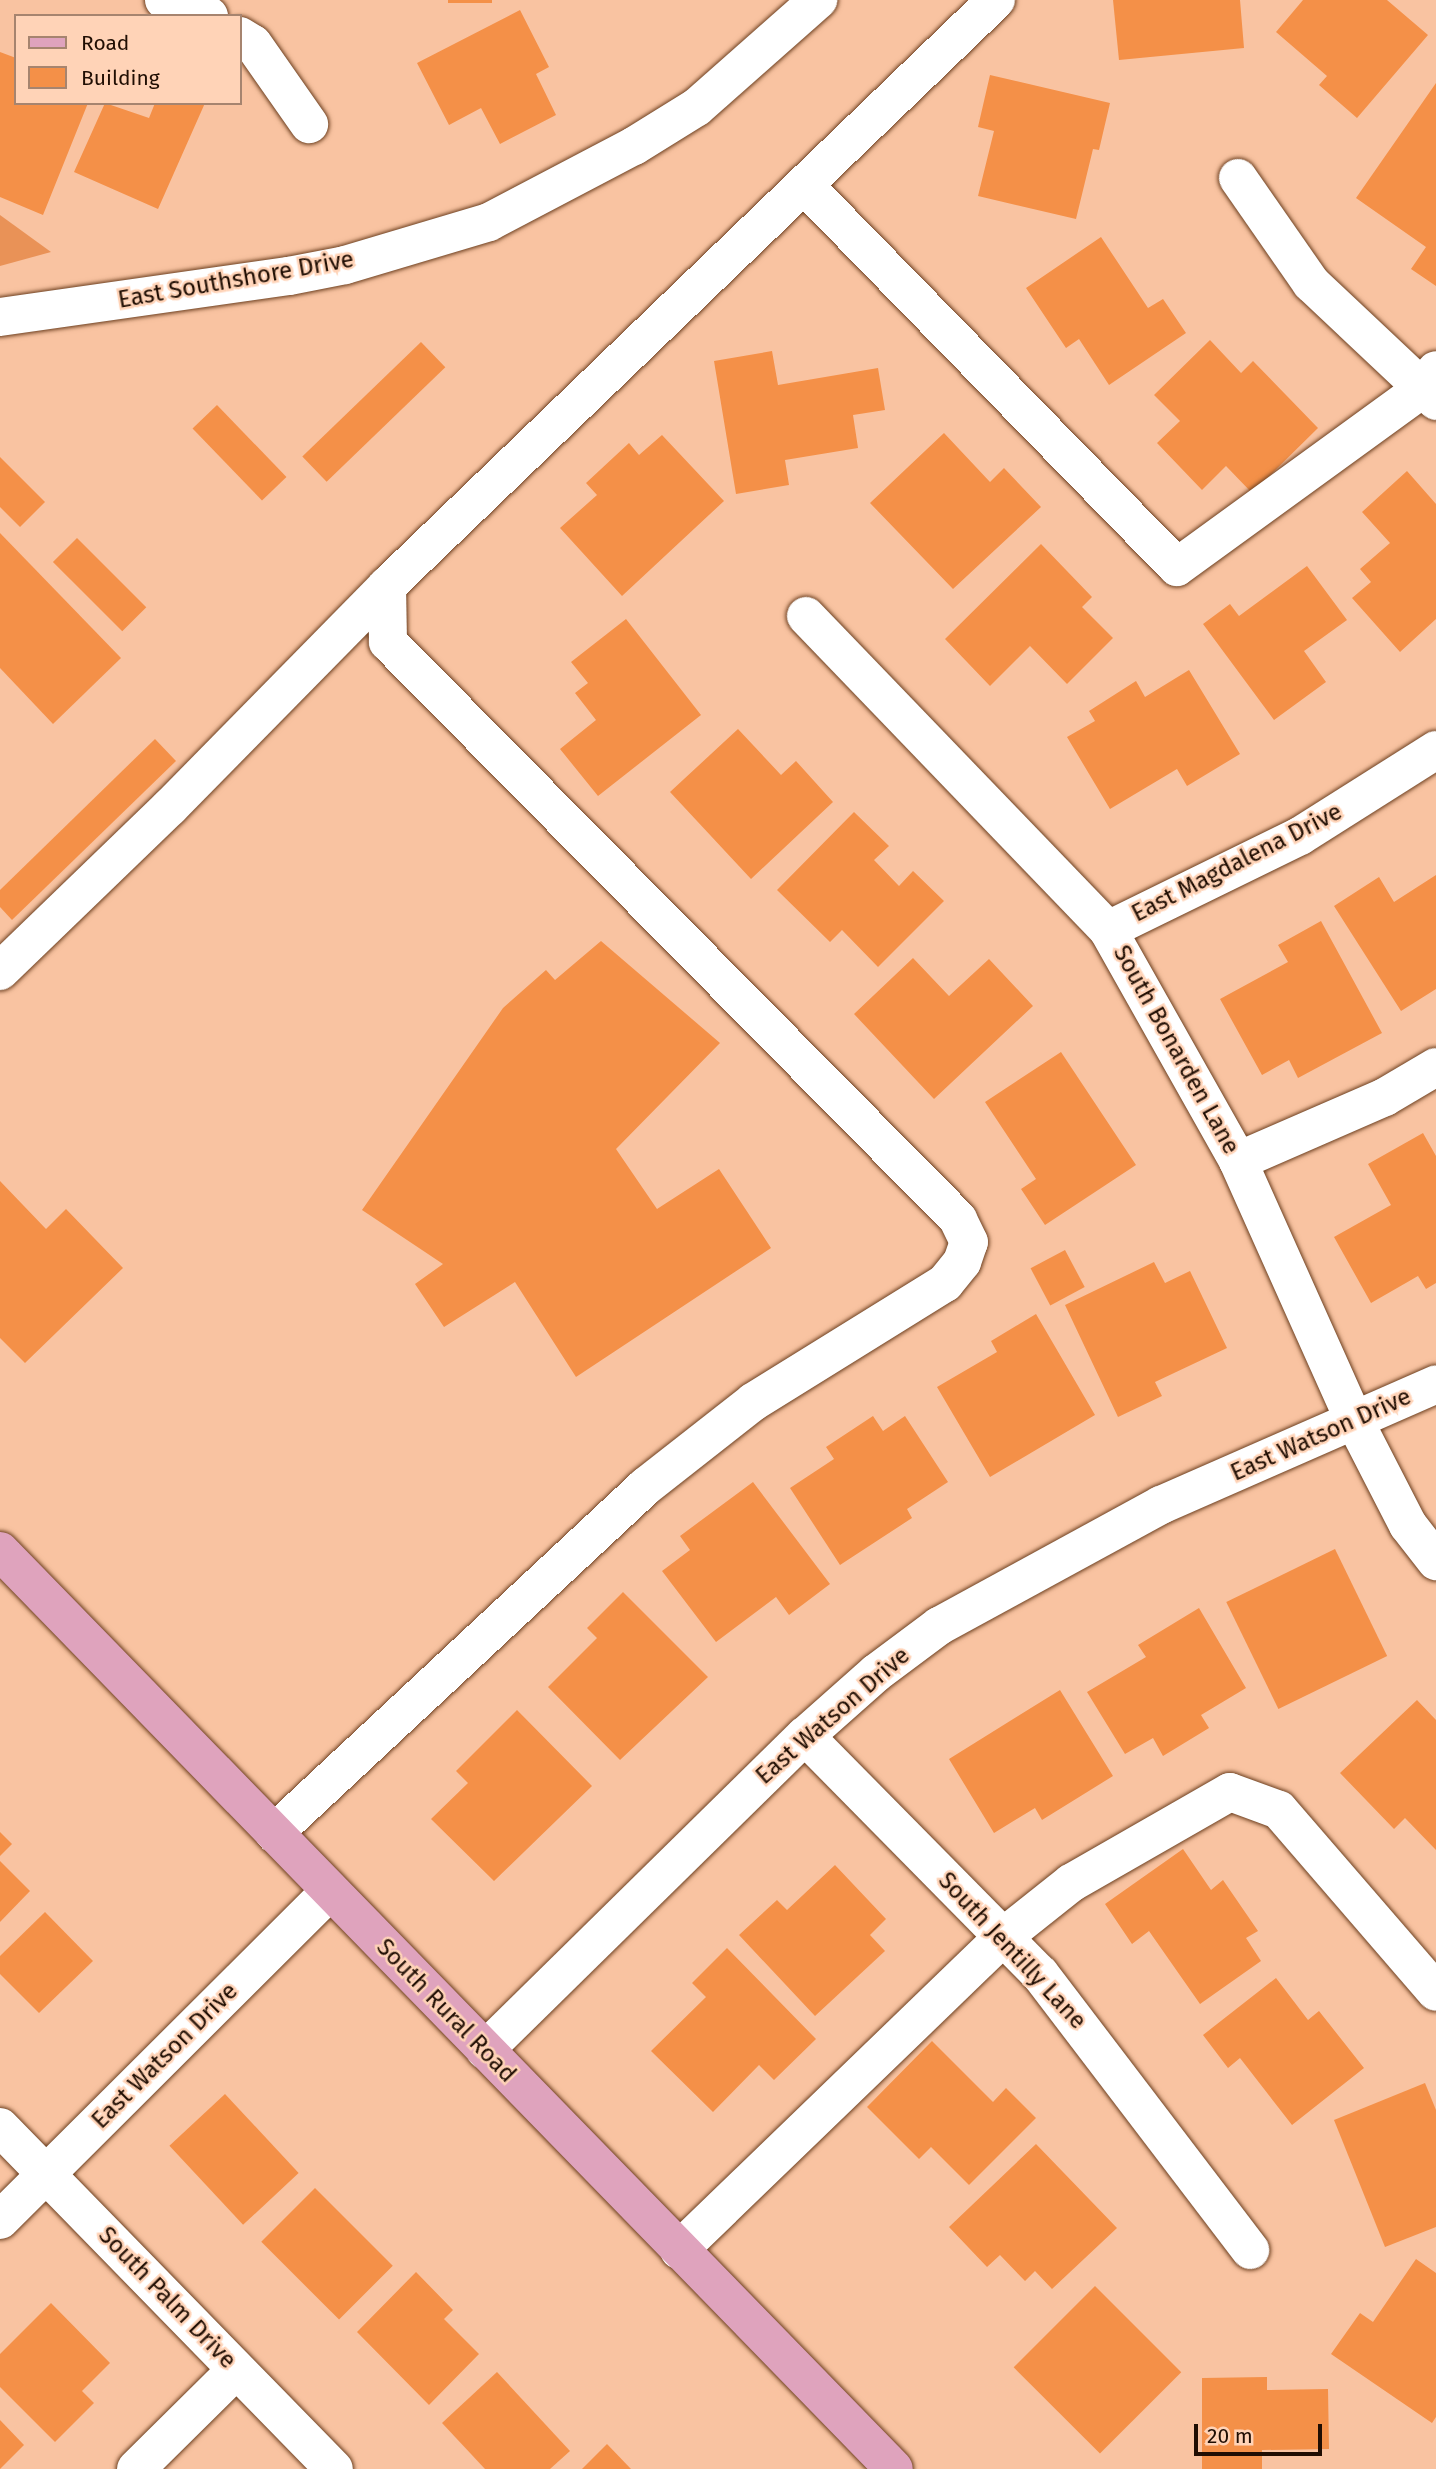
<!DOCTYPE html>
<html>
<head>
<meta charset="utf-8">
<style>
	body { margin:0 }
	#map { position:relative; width:1436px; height:2469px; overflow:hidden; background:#f9c3a1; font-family:"Fira Sans",sans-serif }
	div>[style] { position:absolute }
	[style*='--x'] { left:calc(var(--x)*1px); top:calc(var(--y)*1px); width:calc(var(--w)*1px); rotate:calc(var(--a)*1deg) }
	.green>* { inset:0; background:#e99257 }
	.building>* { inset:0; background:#f49048; transform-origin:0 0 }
	.roads { filter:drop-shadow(0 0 2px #6d4020) drop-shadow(0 0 2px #6d4020) }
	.minor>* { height:38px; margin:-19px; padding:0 19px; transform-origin:19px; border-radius:19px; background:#fff }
	.major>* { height:38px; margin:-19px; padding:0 19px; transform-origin:19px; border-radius:19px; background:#dfa3bd }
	span { translate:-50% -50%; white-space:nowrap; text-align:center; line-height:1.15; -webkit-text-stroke:5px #ffd3b7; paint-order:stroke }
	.street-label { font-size:24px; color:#200e03 }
	.legend { position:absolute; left:14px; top:14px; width:228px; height:91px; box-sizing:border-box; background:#ffd3b7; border:2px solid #a6846f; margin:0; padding:9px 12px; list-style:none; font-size:21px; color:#200e03 }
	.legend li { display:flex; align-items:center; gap:14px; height:35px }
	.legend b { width:35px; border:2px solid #a6846f }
	.scale { position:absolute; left:1194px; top:2424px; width:128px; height:32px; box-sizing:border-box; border:4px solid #200e03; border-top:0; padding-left:9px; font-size:21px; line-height:24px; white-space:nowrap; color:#200e03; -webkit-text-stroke:5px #ffd3b7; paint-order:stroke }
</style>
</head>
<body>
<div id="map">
	<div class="green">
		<i style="clip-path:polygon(0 215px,51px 252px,0 266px)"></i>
	</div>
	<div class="building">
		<i style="left:448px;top:0;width:44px;height:3px"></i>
		<i style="clip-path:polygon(1113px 0,1240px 0,1244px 48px,1119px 60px)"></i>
		<i style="clip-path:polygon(1303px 0,1387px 0,1428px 35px,1357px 118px,1319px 85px,1327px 76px,1276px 32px)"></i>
		<i style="clip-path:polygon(520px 10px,549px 67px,536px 74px,556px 115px,500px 144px,481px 108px,449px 125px,417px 63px)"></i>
		<i style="clip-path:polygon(0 52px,16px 58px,16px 103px,88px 103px,43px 215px,0 197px)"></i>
		<i style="clip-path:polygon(990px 75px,1110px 103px,1099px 150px,1093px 149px,1076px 219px,978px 196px,994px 131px,978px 127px)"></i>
		<i style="clip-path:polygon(1436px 83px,1436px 286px,1411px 269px,1426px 247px,1356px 198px)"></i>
		<i style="clip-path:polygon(105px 103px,149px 118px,155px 103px,205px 103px,158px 209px,74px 172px)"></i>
		<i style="clip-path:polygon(1101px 237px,1148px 308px,1163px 299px,1186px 333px,1109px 385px,1079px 339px,1066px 348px,1026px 288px)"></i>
		<i style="clip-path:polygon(1210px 340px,1241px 373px,1253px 361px,1318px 428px,1252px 493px,1226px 466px,1202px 490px,1157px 443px,1180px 421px,1154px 395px)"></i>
		<i style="left:421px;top:342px;width:35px;height:165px;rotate:46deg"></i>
		<i style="clip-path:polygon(772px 351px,778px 385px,878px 368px,885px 410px,853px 415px,858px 448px,785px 460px,789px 485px,736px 494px,714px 361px)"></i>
		<i style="left:217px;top:405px;width:100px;height:34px;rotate:46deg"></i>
		<i style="clip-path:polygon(944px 433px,990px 482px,1004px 468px,1041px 507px,953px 589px,870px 503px)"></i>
		<i style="clip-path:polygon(662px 435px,724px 501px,622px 596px,560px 528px,597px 495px,586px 483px,629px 443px,639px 455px)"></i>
		<i style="clip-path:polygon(0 457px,45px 502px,20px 527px,0 507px)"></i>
		<i style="clip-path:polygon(1407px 471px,1436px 504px,1436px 619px,1400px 652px,1352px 598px,1371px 582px,1360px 569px,1390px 543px,1362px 512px)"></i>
		<i style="clip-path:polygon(0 533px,121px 658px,53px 724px,0 668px)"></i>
		<i style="left:77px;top:538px;width:98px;height:34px;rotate:45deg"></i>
		<i style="clip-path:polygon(1041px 544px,1092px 597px,1082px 607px,1113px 638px,1067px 684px,1030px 646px,990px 686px,945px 639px)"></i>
		<i style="clip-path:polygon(1307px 566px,1347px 620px,1304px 651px,1326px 682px,1274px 720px,1203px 624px,1230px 604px,1239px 616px)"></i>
		<i style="clip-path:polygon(626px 619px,701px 715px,598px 796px,560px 749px,596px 720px,575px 693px,588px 683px,571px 662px)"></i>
		<i style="clip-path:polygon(1189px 670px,1240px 754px,1187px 786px,1177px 769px,1110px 809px,1067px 737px,1095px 721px,1089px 711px,1136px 681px,1145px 697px)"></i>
		<i style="clip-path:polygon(738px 729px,781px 775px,796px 761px,833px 802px,751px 879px,670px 792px)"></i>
		<i style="clip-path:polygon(155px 739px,176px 761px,12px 920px,0 907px,0 890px)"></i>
		<i style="clip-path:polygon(854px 812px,889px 846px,874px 860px,899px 886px,913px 871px,944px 901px,878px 967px,842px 930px,830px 942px,777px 890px)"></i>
		<i style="clip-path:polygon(1436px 875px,1436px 989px,1401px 1011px,1334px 906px,1379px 877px,1394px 902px)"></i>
		<i style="clip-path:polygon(1321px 921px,1382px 1033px,1298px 1078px,1289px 1060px,1262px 1075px,1220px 999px,1288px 962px,1278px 945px)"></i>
		<i style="clip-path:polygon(601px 941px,720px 1043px,616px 1149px,657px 1209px,719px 1169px,771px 1248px,576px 1377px,515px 1282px,444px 1327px,415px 1284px,443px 1264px,362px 1210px,503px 1008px,546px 970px,555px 980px)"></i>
		<i style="clip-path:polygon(913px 958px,949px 996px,989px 959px,1033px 1006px,934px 1099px,854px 1014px)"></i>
		<i style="clip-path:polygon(1061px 1052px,1136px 1165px,1045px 1225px,1021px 1189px,1036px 1179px,985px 1102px)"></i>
		<i style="clip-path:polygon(1423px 1133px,1436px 1156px,1436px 1283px,1426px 1289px,1418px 1276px,1371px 1303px,1334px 1237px,1391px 1205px,1368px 1164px)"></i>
		<i style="clip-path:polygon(0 1181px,46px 1229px,66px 1209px,123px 1268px,25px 1363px,0 1338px)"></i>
		<i style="left:1065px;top:1250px;width:42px;height:39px;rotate:62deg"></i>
		<i style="clip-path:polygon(1154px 1262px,1165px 1283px,1190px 1271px,1227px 1348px,1155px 1382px,1162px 1396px,1118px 1417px,1065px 1305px)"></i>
		<i style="clip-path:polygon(1036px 1314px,1095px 1415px,990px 1477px,937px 1387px,997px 1352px,991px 1341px)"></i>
		<i style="clip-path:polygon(873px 1416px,883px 1431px,905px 1416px,948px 1482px,907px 1509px,912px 1518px,840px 1565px,790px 1488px,834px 1459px,826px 1447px)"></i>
		<i style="clip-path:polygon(753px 1482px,830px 1584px,789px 1615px,776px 1597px,716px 1642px,662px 1571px,690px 1550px,680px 1536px)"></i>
		<i style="left:1335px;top:1549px;width:119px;height:121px;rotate:64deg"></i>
		<i style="clip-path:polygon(623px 1592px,708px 1677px,620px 1760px,548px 1687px,597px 1638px,587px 1628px)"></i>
		<i style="clip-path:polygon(1199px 1608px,1246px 1688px,1201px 1715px,1209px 1728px,1163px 1756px,1153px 1738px,1125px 1754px,1087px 1692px,1146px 1657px,1138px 1645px)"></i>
		<i style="clip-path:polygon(1060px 1690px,1113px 1776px,1042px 1820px,1035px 1808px,994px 1833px,949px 1759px)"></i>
		<i style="clip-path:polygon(1417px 1700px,1436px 1720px,1436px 1850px,1405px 1818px,1394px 1829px,1340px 1773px)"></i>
		<i style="clip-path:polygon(517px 1710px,592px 1786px,494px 1881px,431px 1819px,468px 1783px,456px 1771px)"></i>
		<i style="clip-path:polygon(0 1832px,12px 1844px,0 1856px)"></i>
		<i style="clip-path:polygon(1183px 1849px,1211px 1890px,1223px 1880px,1258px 1931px,1246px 1938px,1261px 1961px,1200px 2004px,1149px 1931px,1132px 1944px,1105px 1904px)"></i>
		<i style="clip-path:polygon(0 1861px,30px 1891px,0 1922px)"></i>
		<i style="clip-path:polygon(835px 1865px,886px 1919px,870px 1935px,885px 1951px,815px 2016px,739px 1935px,777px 1900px,787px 1910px)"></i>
		<i style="clip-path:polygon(45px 1912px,93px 1961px,39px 2013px,0 1974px,0 1956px)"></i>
		<i style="clip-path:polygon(727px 1948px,816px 2039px,774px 2080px,759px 2065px,713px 2112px,651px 2051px,706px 1997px,692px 1983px)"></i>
		<i style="clip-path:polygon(1276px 1978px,1308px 2020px,1319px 2011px,1364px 2068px,1292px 2125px,1240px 2058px,1228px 2068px,1203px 2035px)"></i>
		<i style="clip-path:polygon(932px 2041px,993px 2102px,1006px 2088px,1036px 2118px,969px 2185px,931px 2147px,919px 2159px,867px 2107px)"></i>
		<i style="clip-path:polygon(1425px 2083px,1436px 2110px,1436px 2227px,1385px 2247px,1334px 2120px)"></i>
		<i style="left:225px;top:2094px;width:108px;height:76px;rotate:47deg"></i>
		<i style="clip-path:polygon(1036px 2144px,1117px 2228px,1052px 2289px,1035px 2271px,1025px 2281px,1000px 2255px,987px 2267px,949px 2227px)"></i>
		<i style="left:315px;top:2188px;width:110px;height:76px;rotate:45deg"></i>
		<i style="clip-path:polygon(1416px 2259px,1436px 2273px,1436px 2417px,1432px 2423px,1331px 2354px,1360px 2313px,1373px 2322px)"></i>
		<i style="clip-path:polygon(416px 2272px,453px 2310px,444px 2319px,479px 2354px,429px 2405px,357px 2332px)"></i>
		<i style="left:1095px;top:2286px;width:122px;height:115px;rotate:45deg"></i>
		<i style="clip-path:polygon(51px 2303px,110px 2363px,82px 2391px,94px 2403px,55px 2442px,0 2387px,0 2354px)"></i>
		<i style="clip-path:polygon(497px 2372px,570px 2451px,550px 2469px,485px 2469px,442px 2423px)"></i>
		<i style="clip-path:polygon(1267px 2377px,1267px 2390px,1328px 2389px,1329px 2449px,1262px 2450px,1262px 2469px,1202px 2469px,1202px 2378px)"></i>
		<i style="clip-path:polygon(0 2420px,24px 2445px,0 2469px)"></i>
		<i style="clip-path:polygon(607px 2444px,631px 2469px,582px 2469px)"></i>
	</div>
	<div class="roads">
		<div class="minor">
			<i style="--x:164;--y:0;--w:33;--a:12"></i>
			<i style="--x:196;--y:7;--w:16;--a:35"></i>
			<i style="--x:240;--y:36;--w:15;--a:32"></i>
			<i style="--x:253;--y:44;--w:98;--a:55"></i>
			<i style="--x:1238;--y:178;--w:128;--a:55.2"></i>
			<i style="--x:1311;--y:283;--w:172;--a:43.3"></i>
			<i style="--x:806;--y:187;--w:531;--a:45.69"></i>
			<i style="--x:1177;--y:567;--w:304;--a:-36"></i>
			<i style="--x:1423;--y:388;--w:22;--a:-54"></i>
			<i style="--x:0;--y:317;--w:292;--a:-8.1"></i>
			<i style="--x:289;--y:276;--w:57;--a:-11.1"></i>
			<i style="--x:345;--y:265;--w:150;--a:-16.6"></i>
			<i style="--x:489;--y:222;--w:164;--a:-27.7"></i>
			<i style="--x:634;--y:146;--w:74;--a:-31.8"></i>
			<i style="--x:697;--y:107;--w:162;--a:-41.5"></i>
			<i style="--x:806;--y:616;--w:436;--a:46.1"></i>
			<i style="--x:1108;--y:930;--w:265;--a:60.6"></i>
			<i style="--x:1238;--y:1161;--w:284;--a:65.9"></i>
			<i style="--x:1354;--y:1420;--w:118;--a:62.8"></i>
			<i style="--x:1408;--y:1525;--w:46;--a:52.1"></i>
			<i style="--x:1108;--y:930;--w:214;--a:-26.1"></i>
			<i style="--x:1300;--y:836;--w:161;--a:-32.3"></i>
			<i style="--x:0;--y:971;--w:236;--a:-44"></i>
			<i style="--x:170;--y:807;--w:310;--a:-45.5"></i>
			<i style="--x:1238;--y:1161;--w:160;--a:-23.5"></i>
			<i style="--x:1385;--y:1097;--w:59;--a:-30.5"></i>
			<i style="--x:805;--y:1736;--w:334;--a:45.4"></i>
			<i style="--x:1040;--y:1974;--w:347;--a:52.7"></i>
			<i style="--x:274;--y:1833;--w:509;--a:-43.01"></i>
			<i style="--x:646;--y:1486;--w:136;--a:-38.1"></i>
			<i style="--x:753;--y:1402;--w:226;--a:-31.8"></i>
			<i style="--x:945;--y:1283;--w:27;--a:-51"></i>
			<i style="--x:962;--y:1262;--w:21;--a:-71"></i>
			<i style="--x:969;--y:1242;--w:25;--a:-116"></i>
			<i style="--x:958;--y:1219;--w:811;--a:-134.65"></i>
			<i style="--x:388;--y:642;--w:56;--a:-91"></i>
			<i style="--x:387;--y:586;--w:845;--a:-43.9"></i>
			<i style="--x:485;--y:2050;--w:448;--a:-44.5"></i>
			<i style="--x:805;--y:1736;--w:95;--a:-41.6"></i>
			<i style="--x:876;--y:1673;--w:79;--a:-36.7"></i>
			<i style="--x:939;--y:1626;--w:253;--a:-28.6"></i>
			<i style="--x:1161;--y:1505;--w:300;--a:-23.7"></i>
			<i style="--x:0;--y:2127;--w:478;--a:45.7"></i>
			<i style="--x:0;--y:2220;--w:466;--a:-44.9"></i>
			<i style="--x:679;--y:2250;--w:450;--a:-44"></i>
			<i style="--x:1003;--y:1937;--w:87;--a:-38.5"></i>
			<i style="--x:1071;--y:1883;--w:183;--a:-29.8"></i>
			<i style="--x:1230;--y:1792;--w:52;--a:20.2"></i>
			<i style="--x:1279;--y:1810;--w:240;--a:49.2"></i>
			<i style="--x:136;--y:2469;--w:141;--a:-44.7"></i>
		</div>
		<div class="major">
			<i style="--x:0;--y:1551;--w:1281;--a:45.76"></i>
		</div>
	</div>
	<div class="street-label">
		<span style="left:236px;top:280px;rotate:-10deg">East Southshore Drive</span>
		<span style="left:1237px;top:863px;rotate:-27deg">East Magdalena Drive</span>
		<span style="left:1176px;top:1050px;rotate:61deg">South Bonarden Lane</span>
		<span style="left:1321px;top:1435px;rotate:-24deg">East Watson Drive</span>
		<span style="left:833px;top:1716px;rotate:-41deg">East Watson Drive</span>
		<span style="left:1012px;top:1951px;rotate:47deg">South Jentilly Lane</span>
		<span style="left:446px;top:2011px;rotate:46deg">South Rural Road</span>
		<span style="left:165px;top:2056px;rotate:-45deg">East Watson Drive</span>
		<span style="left:167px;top:2298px;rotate:46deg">South Palm Drive</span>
	</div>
	<ul class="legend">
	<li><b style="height:9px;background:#dfa3bd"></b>Road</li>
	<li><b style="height:19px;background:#f49048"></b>Building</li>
	</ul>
	<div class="scale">20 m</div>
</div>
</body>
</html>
